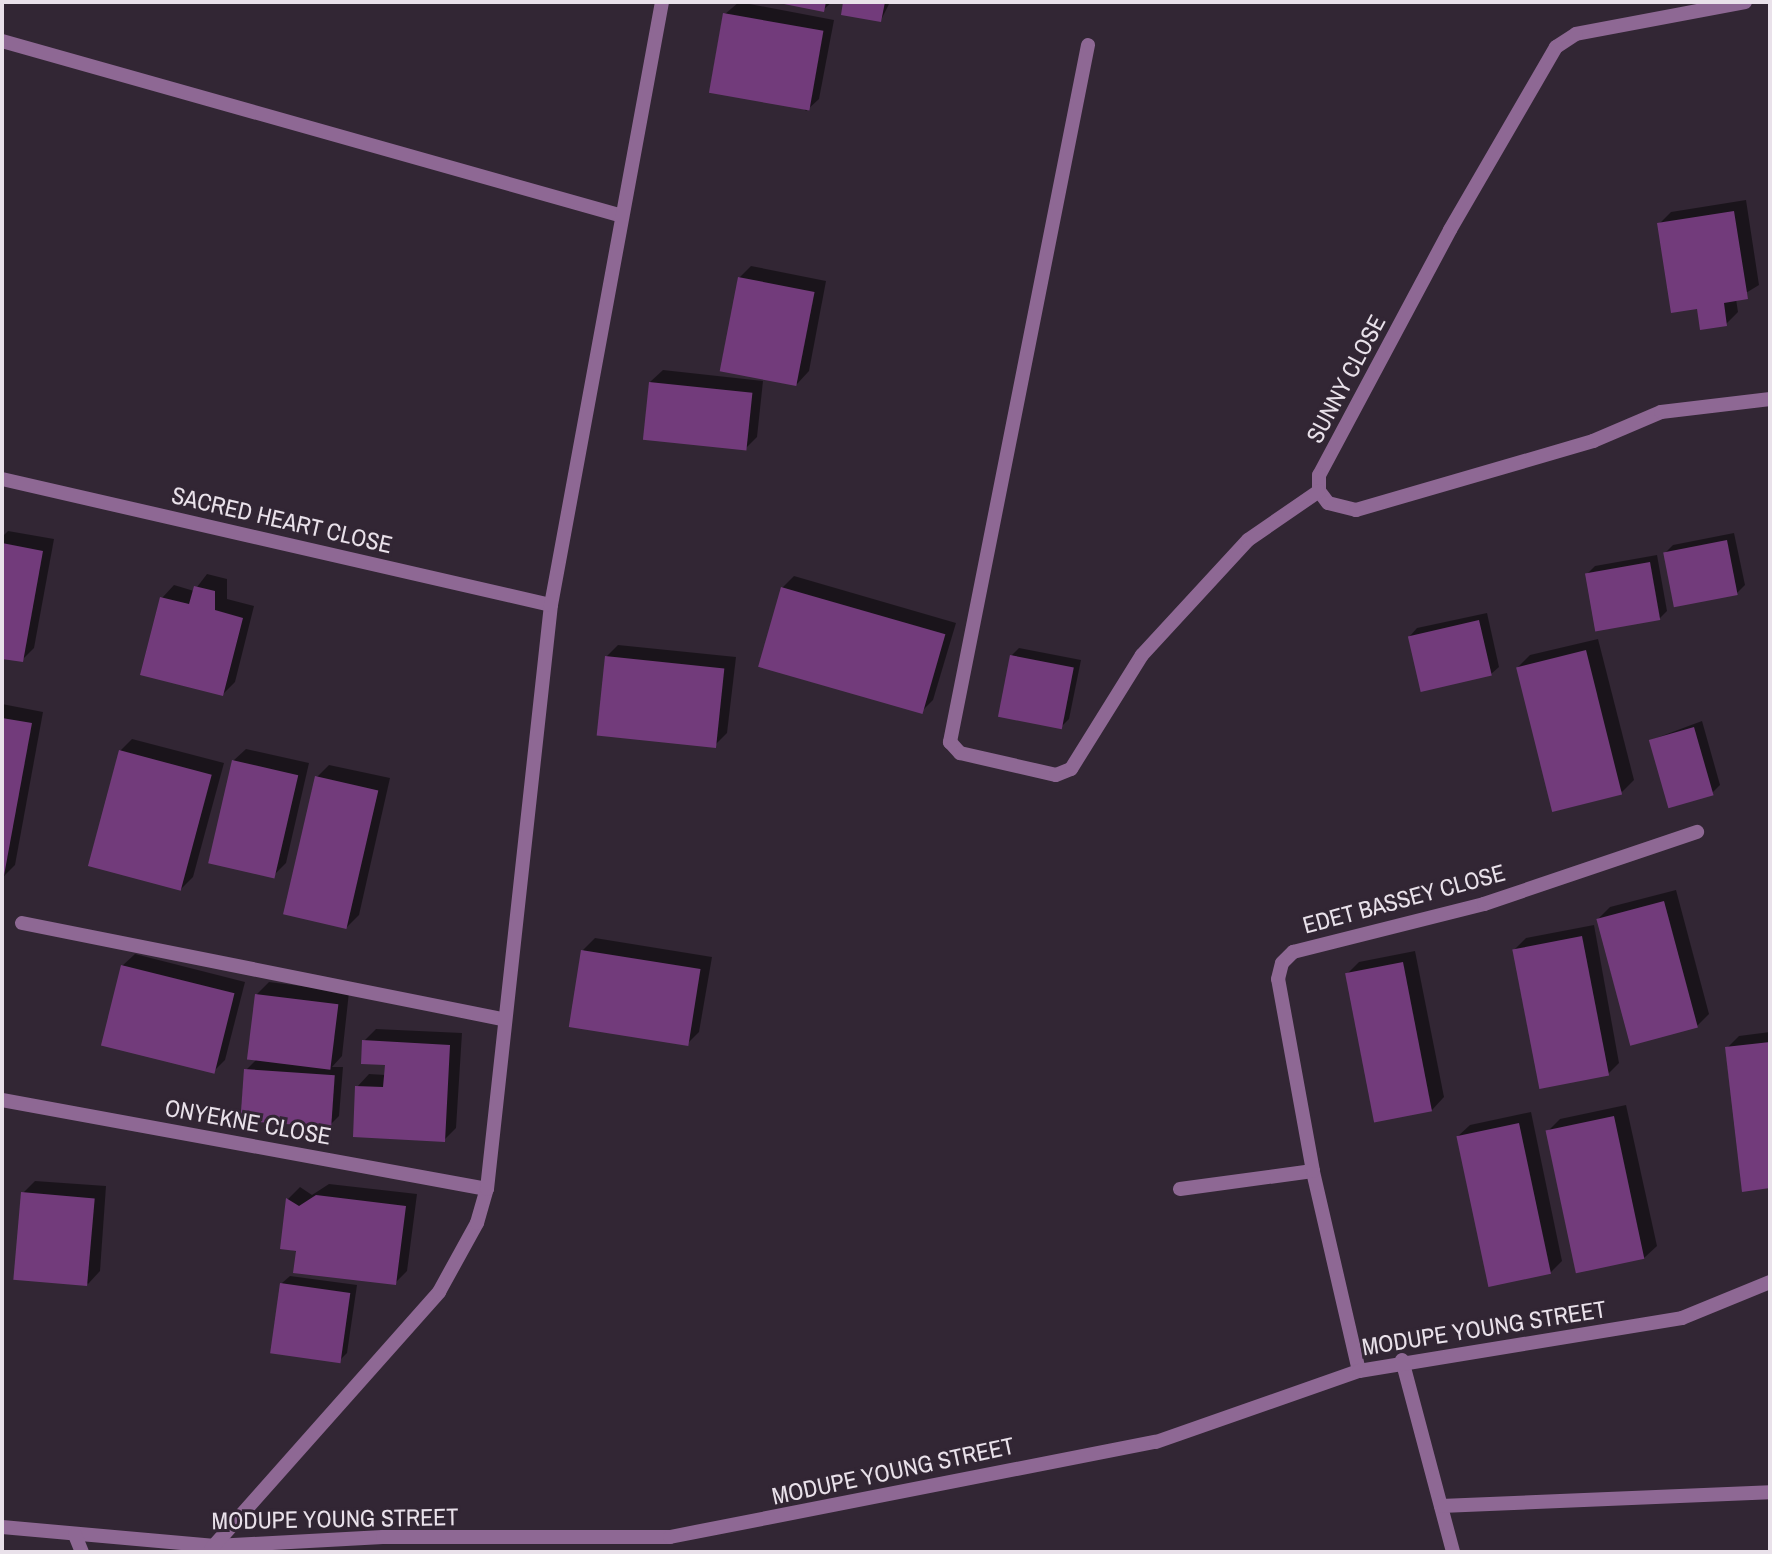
<!DOCTYPE html>
<html>
<head>
<meta charset="utf-8">
<style>
	body { margin:0 }
	#map { position:relative; width:1772px; height:1554px; overflow:hidden; background:#322634; font-family:"Archivo Narrow",sans-serif }
	div>[style] { position:absolute }
	[style*='--x'] { left:calc(var(--x)*1px); top:calc(var(--y)*1px); width:calc(var(--w)*1px); rotate:calc(var(--a)*1deg) }
	.shadow>* { inset:0; background:#0007 }
	.building>* { inset:0; background:#723b7b; transform-origin:0 0 }
	.lane>* { height:14px; margin:-7px; padding:0 7px; transform-origin:7px; border-radius:7px; background:#8e6894 }
	.street>* { height:14px; margin:-7px; padding:0 7px; transform-origin:7px; border-radius:7px; background:#8e6894 }
	span { translate:-50% -50%; white-space:nowrap; text-align:center; line-height:1.15; -webkit-text-stroke:6px #322634; paint-order:stroke }
	.street-label { font-size:24px; color:#e9e1ea }
	.frame { position:absolute; inset:0; border:4px solid #e9e1ea; pointer-events:none }
</style>
</head>
<body>
<div id="map">
	<div class="shadow">
		<i style="clip-path:polygon(739px 2px,834px 20px,819px 99px,806px 111px,725px 14px)"></i>
		<i style="clip-path:polygon(776px 2px,832px 2px,823px 10px)"></i>
		<i style="clip-path:polygon(845px 2px,890px 2px,881px 20px,843px 14px)"></i>
		<i style="clip-path:polygon(1746px 200px,1759px 285px,1736px 299px,1738px 312px,1726px 324px,1699px 307px,1659px 224px,1671px 212px)"></i>
		<i style="clip-path:polygon(751px 266px,826px 281px,809px 371px,797px 384px,739px 278px)"></i>
		<i style="clip-path:polygon(663px 370px,763px 381px,757px 437px,745px 449px,650px 382px)"></i>
		<i style="clip-path:polygon(8px 531px,54px 539px,34px 648px,22px 660px,2px 657px,2px 537px)"></i>
		<i style="clip-path:polygon(1734px 533px,1745px 585px,1737px 593px,1665px 553px,1673px 545px)"></i>
		<i style="clip-path:polygon(1657px 555px,1667px 611px,1659px 619px,1587px 574px,1595px 566px)"></i>
		<i style="clip-path:polygon(207px 574px,227px 579px,227px 599px,254px 606px,235px 682px,222px 695px,162px 598px,174px 585px,194px 591px)"></i>
		<i style="clip-path:polygon(794px 576px,956px 623px,933px 700px,921px 712px,782px 588px)"></i>
		<i style="clip-path:polygon(1487px 613px,1499px 667px,1491px 674px,1410px 636px,1417px 628px)"></i>
		<i style="clip-path:polygon(1598px 639px,1634px 780px,1622px 792px,1518px 667px,1530px 655px)"></i>
		<i style="clip-path:polygon(618px 645px,736px 657px,727px 733px,715px 745px,606px 657px)"></i>
		<i style="clip-path:polygon(1019px 648px,1081px 660px,1069px 719px,1061px 727px,1012px 655px)"></i>
		<i style="clip-path:polygon(2px 704px,43px 712px,15px 865px,3px 877px)"></i>
		<i style="clip-path:polygon(1702px 721px,1720px 785px,1712px 793px,1651px 740px)"></i>
		<i style="clip-path:polygon(132px 739px,224px 763px,193px 877px,181px 889px,120px 751px)"></i>
		<i style="clip-path:polygon(246px 749px,309px 763px,286px 863px,274px 875px,233px 761px)"></i>
		<i style="clip-path:polygon(329px 765px,390px 778px,359px 915px,347px 927px,317px 777px)"></i>
		<i style="clip-path:polygon(1676px 890px,1709px 1014px,1697px 1026px,1598px 919px,1610px 907px)"></i>
		<i style="clip-path:polygon(1594px 925px,1619px 1063px,1607px 1075px,1514px 950px,1526px 938px)"></i>
		<i style="clip-path:polygon(595px 938px,712px 957px,699px 1032px,687px 1044px,583px 950px)"></i>
		<i style="clip-path:polygon(1415px 951px,1444px 1097px,1432px 1110px,1347px 974px,1359px 962px)"></i>
		<i style="clip-path:polygon(135px 954px,245px 982px,225px 1060px,213px 1072px,122px 966px)"></i>
		<i style="clip-path:polygon(269px 982px,349px 992px,342px 1056px,332px 1067px,343px 1067px,339px 1116px,331px 1124px,246px 1070px,257px 1059px,257px 994px)"></i>
		<i style="clip-path:polygon(376px 1029px,462px 1033px,456px 1128px,444px 1140px,357px 1087px,369px 1074px,386px 1075px,386px 1064px,364px 1041px)"></i>
		<i style="clip-path:polygon(1770px 1032px,1770px 1187px,1743px 1190px,1727px 1048px,1739px 1036px)"></i>
		<i style="clip-path:polygon(1626px 1105px,1657px 1246px,1644px 1258px,1548px 1131px,1560px 1119px)"></i>
		<i style="clip-path:polygon(1531px 1112px,1562px 1261px,1550px 1273px,1457px 1137px,1470px 1125px)"></i>
		<i style="clip-path:polygon(35px 1181px,106px 1186px,100px 1271px,88px 1284px,23px 1193px)"></i>
		<i style="clip-path:polygon(329px 1184px,417px 1194px,407px 1271px,395px 1283px,282px 1247px,288px 1199px,300px 1187px,312px 1195px)"></i>
		<i style="clip-path:polygon(290px 1276px,357px 1285px,347px 1353px,339px 1361px,282px 1283px)"></i>
	</div>
	<div class="building">
		<i style="clip-path:polygon(774px 2px,826px 2px,824px 12px)"></i>
		<i style="clip-path:polygon(843px 2px,885px 2px,881px 22px,841px 15px)"></i>
		<i style="left:723px;top:13px;width:102px;height:81px;rotate:10deg"></i>
		<i style="clip-path:polygon(1734px 211px,1748px 299px,1724px 303px,1727px 326px,1700px 330px,1697px 309px,1671px 313px,1657px 223px)"></i>
		<i style="left:738px;top:277px;width:78px;height:96px;rotate:11deg"></i>
		<i style="left:649px;top:382px;width:104px;height:58px;rotate:6deg"></i>
		<i style="left:1727px;top:540px;width:56px;height:65px;rotate:79deg"></i>
		<i style="clip-path:polygon(2px 543px,43px 551px,23px 662px,2px 659px)"></i>
		<i style="left:1650px;top:562px;width:59px;height:66px;rotate:80deg"></i>
		<i style="clip-path:polygon(194px 586px,215px 591px,215px 610px,243px 618px,223px 696px,140px 675px,160px 597px,189px 604px)"></i>
		<i style="left:781px;top:587px;width:171px;height:83px;rotate:16deg"></i>
		<i style="left:1479px;top:620px;width:57px;height:73px;rotate:77deg"></i>
		<i style="left:1586px;top:650px;width:149px;height:72px;rotate:76deg"></i>
		<i style="left:1010px;top:655px;width:65px;height:63px;rotate:11deg"></i>
		<i style="left:605px;top:656px;width:120px;height:80px;rotate:6deg"></i>
		<i style="clip-path:polygon(2px 718px,32px 723px,3px 881px,2px 881px)"></i>
		<i style="left:1694px;top:727px;width:71px;height:47px;rotate:74deg"></i>
		<i style="left:119px;top:750px;width:96px;height:120px;rotate:15deg"></i>
		<i style="left:232px;top:760px;width:68px;height:106px;rotate:13deg"></i>
		<i style="left:315px;top:776px;width:65px;height:142px;rotate:13deg"></i>
		<i style="left:1664px;top:901px;width:131px;height:70px;rotate:75deg"></i>
		<i style="left:1582px;top:936px;width:142px;height:71px;rotate:79deg"></i>
		<i style="left:581px;top:950px;width:121px;height:78px;rotate:9deg"></i>
		<i style="left:1403px;top:962px;width:152px;height:59px;rotate:79deg"></i>
		<i style="left:121px;top:965px;width:117px;height:83px;rotate:14deg"></i>
		<i style="left:255px;top:994px;width:84px;height:66px;rotate:7deg"></i>
		<i style="clip-path:polygon(362px 1040px,450px 1045px,445px 1142px,353px 1137px,355px 1086px,383px 1087px,385px 1065px,361px 1064px)"></i>
		<i style="clip-path:polygon(1770px 1042px,1770px 1188px,1742px 1192px,1725px 1047px)"></i>
		<i style="left:244px;top:1069px;width:91px;height:52px;rotate:4deg"></i>
		<i style="left:1614px;top:1116px;width:146px;height:70px;rotate:78deg"></i>
		<i style="left:1519px;top:1123px;width:154px;height:64px;rotate:78deg"></i>
		<i style="left:21px;top:1192px;width:74px;height:88px;rotate:5deg"></i>
		<i style="clip-path:polygon(316px 1195px,406px 1206px,396px 1285px,293px 1273px,296px 1251px,280px 1249px,286px 1198px,299px 1206px)"></i>
		<i style="left:280px;top:1283px;width:71px;height:71px;rotate:8deg"></i>
	</div>
	<div class="lane">
		<i style="--x:1180;--y:1189;--w:134;--a:-7.7"></i>
	</div>
	<div class="street">
		<i style="--x:1745;--y:2;--w:172;--a:169.3"></i>
		<i style="--x:1576;--y:34;--w:24;--a:147"></i>
		<i style="--x:1556;--y:47;--w:211;--a:120.1"></i>
		<i style="--x:1450;--y:230;--w:278;--a:118.1"></i>
		<i style="--x:1319;--y:475;--w:16;--a:90"></i>
		<i style="--x:1319;--y:491;--w:15;--a:53"></i>
		<i style="--x:1328;--y:503;--w:29;--a:14"></i>
		<i style="--x:1356;--y:510;--w:247;--a:-16.2"></i>
		<i style="--x:1593;--y:441;--w:74;--a:-23.1"></i>
		<i style="--x:1661;--y:412;--w:110;--a:-6.8"></i>
		<i style="--x:2;--y:41;--w:641;--a:15.75"></i>
		<i style="--x:1088;--y:45;--w:711;--a:101.2"></i>
		<i style="--x:950;--y:742;--w:15;--a:48"></i>
		<i style="--x:960;--y:753;--w:98;--a:12.9"></i>
		<i style="--x:1056;--y:775;--w:16;--a:-22"></i>
		<i style="--x:1071;--y:769;--w:134;--a:-58.1"></i>
		<i style="--x:1142;--y:655;--w:156;--a:-47.3"></i>
		<i style="--x:1248;--y:540;--w:86;--a:-34.6"></i>
		<i style="--x:2;--y:479;--w:563;--a:12.93"></i>
		<i style="--x:22;--y:923;--w:490;--a:11.3"></i>
		<i style="--x:2;--y:1100;--w:493;--a:10.4"></i>
		<i style="--x:1402;--y:1360;--w:199;--a:75.1"></i>
		<i style="--x:1359;--y:1371;--w:205;--a:-103"></i>
		<i style="--x:1313;--y:1171;--w:195;--a:-100.3"></i>
		<i style="--x:1278;--y:979;--w:16;--a:-76"></i>
		<i style="--x:1282;--y:963;--w:16;--a:-45"></i>
		<i style="--x:1293;--y:952;--w:197;--a:-14.1"></i>
		<i style="--x:1484;--y:904;--w:225;--a:-18.7"></i>
		<i style="--x:1441;--y:1506;--w:329;--a:-2.4"></i>
		<i style="--x:2;--y:1527;--w:214;--a:5.1"></i>
		<i style="--x:215;--y:1546;--w:168;--a:-3.1"></i>
		<i style="--x:383;--y:1537;--w:287;--a:0"></i>
		<i style="--x:670;--y:1537;--w:495;--a:-11.1"></i>
		<i style="--x:1156;--y:1442;--w:215;--a:-19.3"></i>
		<i style="--x:1359;--y:1371;--w:327;--a:-9.3"></i>
		<i style="--x:1682;--y:1318;--w:95;--a:-22.2"></i>
		<i style="--x:75;--y:1535;--w:18;--a:68"></i>
		<i style="--x:211;--y:1549;--w:344;--a:-48.4"></i>
		<i style="--x:439;--y:1292;--w:79;--a:-61.2"></i>
		<i style="--x:477;--y:1223;--w:35;--a:-74"></i>
		<i style="--x:487;--y:1189;--w:587;--a:-83.75"></i>
		<i style="--x:551;--y:605;--w:613;--a:-79.57"></i>
	</div>
	<div class="street-label">
		<span style="left:1346px;top:379px;rotate:-62deg">SUNNY CLOSE</span>
		<span style="left:282px;top:520px;rotate:13deg">SACRED HEART CLOSE</span>
		<span style="left:1404px;top:899px;rotate:-15deg">EDET BASSEY CLOSE</span>
		<span style="left:248px;top:1122px;rotate:10deg">ONYEKNE CLOSE</span>
		<span style="left:1484px;top:1328px;rotate:-9deg">MODUPE YOUNG STREET</span>
		<span style="left:893px;top:1471px;rotate:-12deg">MODUPE YOUNG STREET</span>
		<span style="left:335px;top:1519px;rotate:-1deg">MODUPE YOUNG STREET</span>
	</div>
	<div class="frame"></div>
</div>
</body>
</html>
